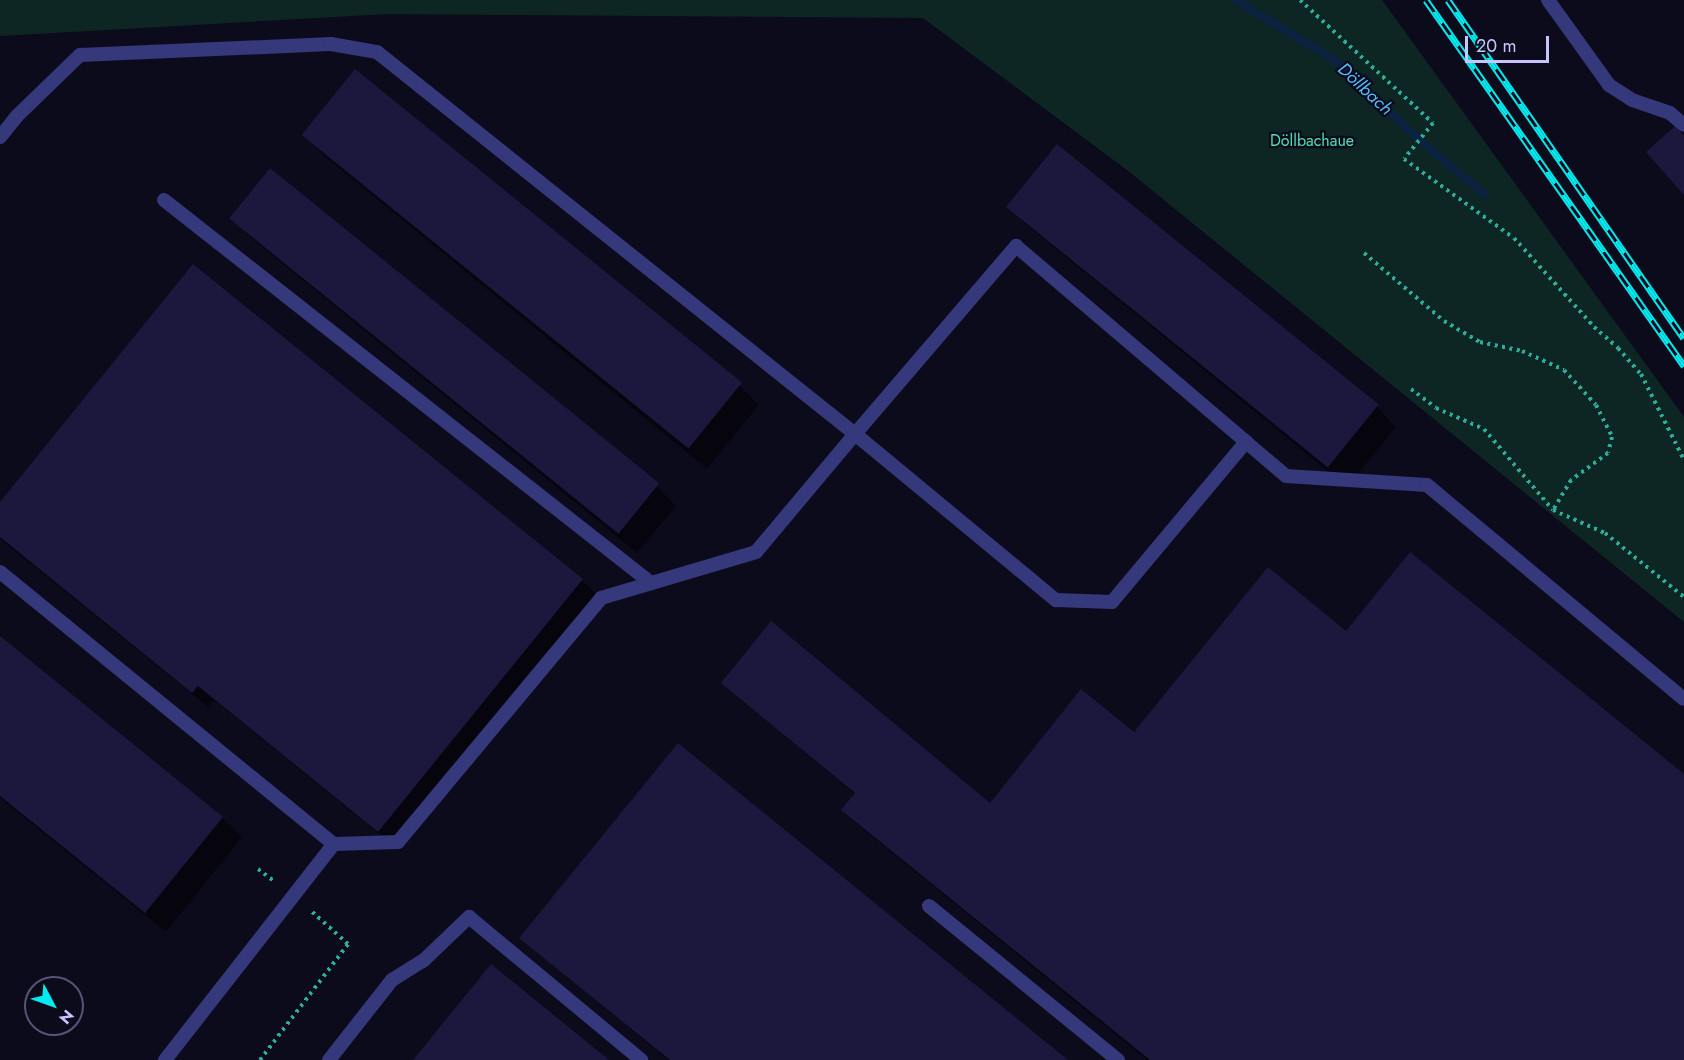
<!DOCTYPE html>
<html>
<head>
<meta charset="utf-8">
<style>
	body { margin:0 }
	#map { position:relative; width:1684px; height:1060px; overflow:hidden; background:#0c0b1c; font-family:Jost,sans-serif }
	div>[style] { position:absolute }
	[style*='--x'] { left:calc(var(--x)*1px); top:calc(var(--y)*1px); width:calc(var(--w)*1px); rotate:calc(var(--a)*1deg) }
	.green>* { inset:0; background:#0e2623 }
	.shadow>* { inset:0; background:#0007 }
	.stream>* { height:8px; margin:-4px; padding:0 4px; transform-origin:4px; border-radius:4px; background:#0b2340 }
	.building>* { inset:0; background:#1b173d; transform-origin:0 0 }
	.path>* { height:4px; margin-top:-2px; transform-origin:0; background:repeating-linear-gradient(90deg,#2bae9b 0 3px,transparent 0 7.5px) }
	.lane>* { height:14px; margin:-7px; padding:0 7px; transform-origin:7px; border-radius:7px; background:#35387b }
	.rail>* { height:7px; margin-top:-3.5px; transform-origin:0; background:repeating-linear-gradient(90deg,#0c0b1c 0 14px,#00ebf0 0 28px); box-sizing:border-box; border-block:2px solid #00ebf0 }
	span { translate:-50% -50%; white-space:nowrap; text-align:center; line-height:1.15; -webkit-text-stroke:4.5px #0c0b1c; paint-order:stroke }
	.park-label { font-size:16px; color:#51dfb0 }
	.water-label { font-size:18px; color:#53bdff; font-style:italic }
	.north { position:absolute; left:24px; top:976px; width:60px; height:60px; box-sizing:border-box; background:#0c0b1c; border:2px solid #575577; border-radius:50%; rotate:131deg; font-size:16px; font-weight:700; line-height:24px; text-align:center; color:#c7c5ff }
	.north::after { content:''; display:block; margin:auto; width:21px; height:27px; background:#00ebf0; clip-path:polygon(50% 0,100% 100%,50% 72%,0 100%) }
	.scale { position:absolute; left:1465px; top:36px; width:84px; height:27px; box-sizing:border-box; border:3px solid #c7c5ff; border-top:0; padding-left:8px; font-size:18px; line-height:21px; white-space:nowrap; color:#c7c5ff; -webkit-text-stroke:4px #0c0b1c; paint-order:stroke }
</style>
</head>
<body>
<div id="map">
	<div class="green">
		<i style="clip-path:polygon(0 0,1382px 0,1684px 417px,1684px 622px,1127px 170px,923px 18px,388px 14px,0 36px)"></i>
	</div>
	<div class="shadow">
		<i style="clip-path:polygon(355px 71px,740px 386px,759px 405px,707px 469px,323px 155px,303px 135px)"></i>
		<i style="clip-path:polygon(1008px 206px,1377px 407px,1396px 427px,1347px 487px,1028px 226px)"></i>
		<i style="clip-path:polygon(231px 218px,657px 486px,676px 506px,637px 553px,250px 237px)"></i>
		<i style="clip-path:polygon(0 505px,582px 580px,597px 595px,394px 846px,214px 700px,208px 707px,0 539px)"></i>
		<i style="clip-path:polygon(1346px 633px,1684px 776px,1684px 1060px,1147px 1060px,858px 825px,843px 810px,856px 795px,723px 683px,990px 805px)"></i>
		<i style="clip-path:polygon(0 638px,222px 818px,242px 837px,166px 932px,0 798px)"></i>
		<i style="clip-path:polygon(521px 938px,1065px 1060px,668px 1060px)"></i>
	</div>
	<div class="stream">
		<i style="--x:1235;--y:0;--w:114;--a:31"></i>
		<i style="--x:1333;--y:59;--w:118;--a:43.3"></i>
		<i style="--x:1419;--y:140;--w:85;--a:39.7"></i>
	</div>
	<div class="building">
		<i style="left:355px;top:69px;width:498px;height:85px;rotate:39deg"></i>
		<i style="clip-path:polygon(1675px 126px,1684px 136px,1684px 195px,1646px 152px)"></i>
		<i style="left:1057px;top:144px;width:414px;height:81px;rotate:39deg"></i>
		<i style="left:270px;top:168px;width:501px;height:65px;rotate:39deg"></i>
		<i style="clip-path:polygon(193px 264px,583px 579px,378px 832px,198px 686px,192px 693px,0 537px,0 502px)"></i>
		<i style="clip-path:polygon(1410px 552px,1684px 774px,1684px 1060px,1150px 1060px,841px 810px,855px 793px,721px 683px,771px 621px,990px 803px,1081px 689px,1134px 732px,1268px 567px,1346px 631px)"></i>
		<i style="clip-path:polygon(0 636px,223px 817px,145px 913px,0 796px)"></i>
		<i style="clip-path:polygon(678px 743px,1068px 1060px,670px 1060px,519px 938px)"></i>
		<i style="clip-path:polygon(491px 964px,609px 1060px,413px 1060px)"></i>
	</div>
	<div class="path">
		<i style="--x:1300;--y:0;--w:181;--a:42.8"></i>
		<i style="--x:1433;--y:123;--w:46;--a:128.9"></i>
		<i style="--x:1404;--y:159;--w:135;--a:35.7"></i>
		<i style="--x:1514;--y:238;--w:120;--a:48"></i>
		<i style="--x:1594;--y:327;--w:32;--a:41"></i>
		<i style="--x:1618;--y:348;--w:35;--a:49"></i>
		<i style="--x:1641;--y:374;--w:96;--a:63.4"></i>
		<i style="--x:1364;--y:253;--w:105;--a:40.4"></i>
		<i style="--x:1444;--y:321;--w:42;--a:30.3"></i>
		<i style="--x:1480;--y:342;--w:43;--a:12.1"></i>
		<i style="--x:1522;--y:351;--w:46;--a:24.3"></i>
		<i style="--x:1564;--y:370;--w:47;--a:47.6"></i>
		<i style="--x:1596;--y:405;--w:36;--a:63"></i>
		<i style="--x:1612;--y:437;--w:16;--a:104"></i>
		<i style="--x:1608;--y:453;--w:46;--a:143.9"></i>
		<i style="--x:1571;--y:480;--w:35;--a:121"></i>
		<i style="--x:1411;--y:389;--w:31;--a:37"></i>
		<i style="--x:1436;--y:408;--w:52;--a:23.6"></i>
		<i style="--x:1484;--y:429;--w:106;--a:49.6"></i>
		<i style="--x:1553;--y:510;--w:57;--a:23.9"></i>
		<i style="--x:1605;--y:533;--w:102;--a:39"></i>
		<i style="--x:258;--y:869;--w:20;--a:37"></i>
		<i style="--x:260;--y:1060;--w:146;--a:-52.8"></i>
		<i style="--x:348;--y:944;--w:52;--a:-138.1"></i>
	</div>
	<div class="lane">
		<i style="--x:1548;--y:0;--w:105;--a:54.3"></i>
		<i style="--x:1609;--y:85;--w:27;--a:33"></i>
		<i style="--x:1632;--y:100;--w:40;--a:18.9"></i>
		<i style="--x:1670;--y:113;--w:18;--a:41"></i>
		<i style="--x:0;--y:137;--w:27;--a:-51"></i>
		<i style="--x:17;--y:116;--w:88;--a:-44.1"></i>
		<i style="--x:80;--y:55;--w:251;--a:-2.5"></i>
		<i style="--x:331;--y:44;--w:47;--a:9.9"></i>
		<i style="--x:377;--y:52;--w:612;--a:38.63"></i>
		<i style="--x:855;--y:434;--w:248;--a:-49.4"></i>
		<i style="--x:1016;--y:246;--w:302;--a:40.4"></i>
		<i style="--x:164;--y:200;--w:620;--a:38.18"></i>
		<i style="--x:0;--y:572;--w:431;--a:39.2"></i>
		<i style="--x:929;--y:906;--w:244;--a:39.2"></i>
		<i style="--x:165;--y:1060;--w:274;--a:-52"></i>
		<i style="--x:334;--y:844;--w:64;--a:-1.8"></i>
		<i style="--x:398;--y:842;--w:317;--a:-50.2"></i>
		<i style="--x:601;--y:598;--w:162;--a:-16.5"></i>
		<i style="--x:756;--y:552;--w:154;--a:-50"></i>
		<i style="--x:855;--y:434;--w:261;--a:39.6"></i>
		<i style="--x:1056;--y:600;--w:56;--a:2"></i>
		<i style="--x:1112;--y:602;--w:209;--a:-50.1"></i>
		<i style="--x:1246;--y:442;--w:52;--a:40.4"></i>
		<i style="--x:1286;--y:476;--w:141;--a:3.7"></i>
		<i style="--x:1427;--y:485;--w:334;--a:39.8"></i>
		<i style="--x:329;--y:1060;--w:102;--a:-51.8"></i>
		<i style="--x:392;--y:980;--w:36;--a:-32"></i>
		<i style="--x:423;--y:961;--w:64;--a:-43.7"></i>
		<i style="--x:469;--y:917;--w:224;--a:39.7"></i>
	</div>
	<div class="rail">
		<i style="--x:1426;--y:0;--w:448;--a:54.8"></i>
		<i style="--x:1448;--y:0;--w:412;--a:55.1"></i>
	</div>
	<div class="park-label">
		<span style="left:1312px;top:141px">Döllbachaue</span>
	</div>
	<div class="water-label">
		<span style="left:1365px;top:89px;rotate:43deg">Döllbach</span>
	</div>
	<div class="north">N</div>
	<div class="scale">20 m</div>
</div>
</body>
</html>
